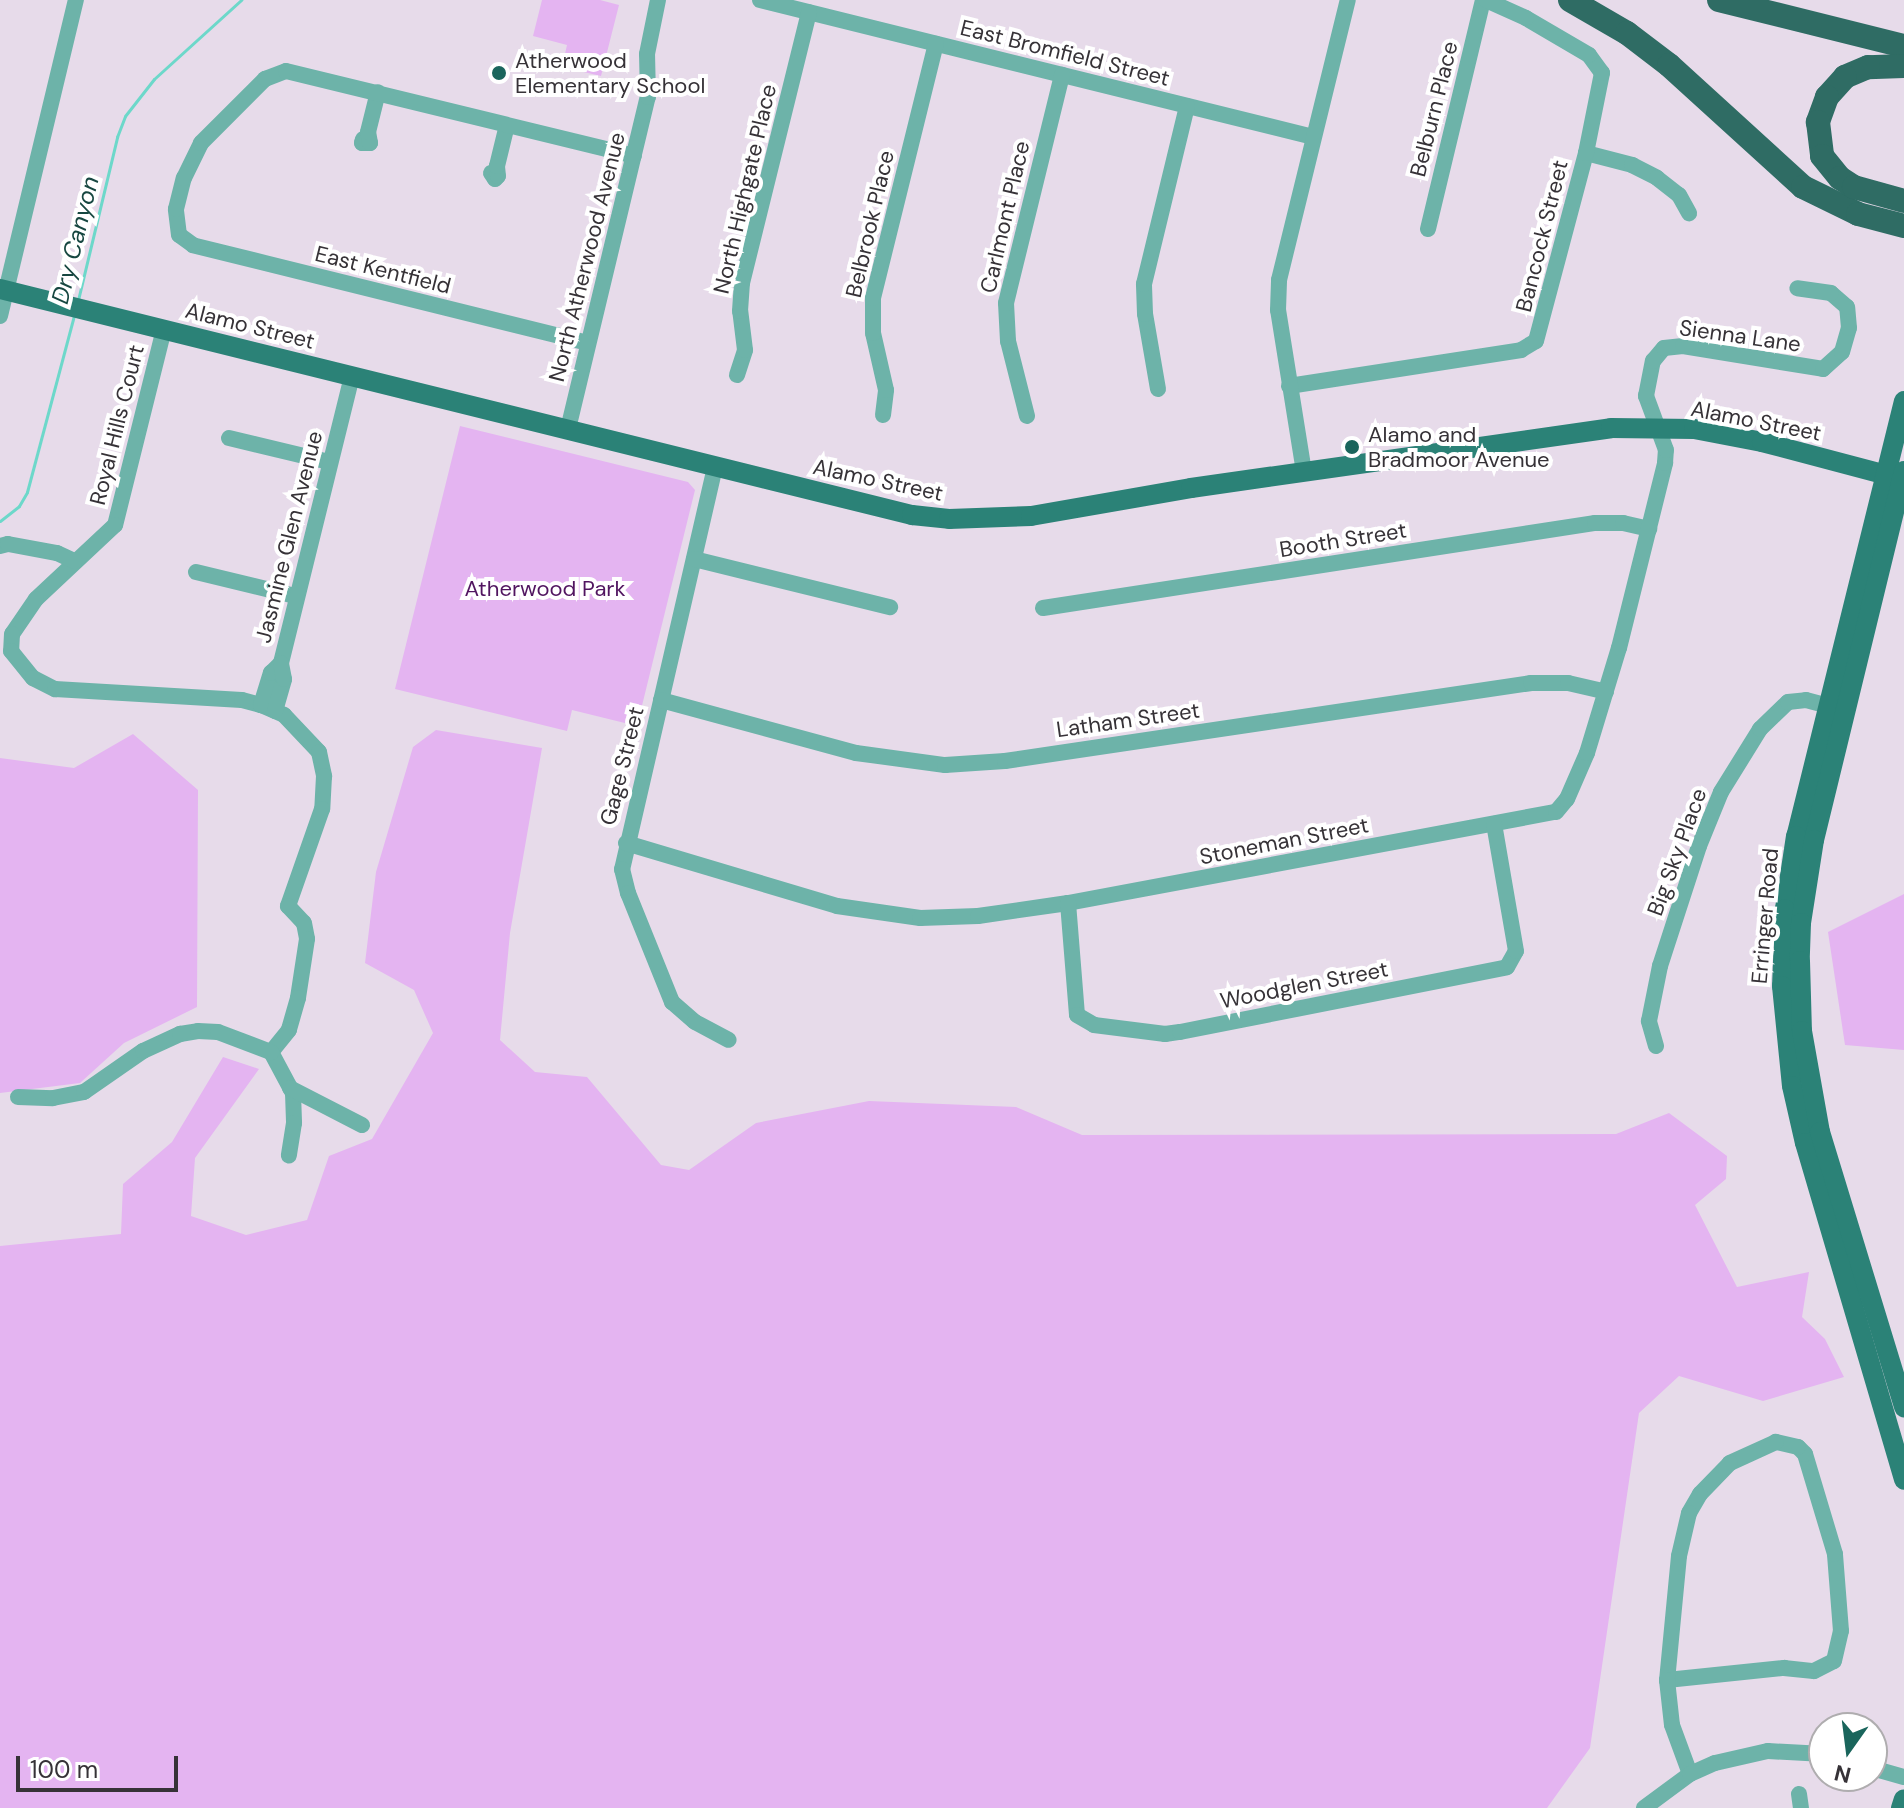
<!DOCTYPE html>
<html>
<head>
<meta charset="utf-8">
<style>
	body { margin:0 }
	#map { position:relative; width:1904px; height:1808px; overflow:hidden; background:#e7dbea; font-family:"DM Sans",sans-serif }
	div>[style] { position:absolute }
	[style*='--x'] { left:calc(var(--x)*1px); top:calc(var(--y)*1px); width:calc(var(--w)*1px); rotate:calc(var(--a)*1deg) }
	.green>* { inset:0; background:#e4b4f1 }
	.stream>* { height:3px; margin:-1.5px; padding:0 1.5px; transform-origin:1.5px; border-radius:1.5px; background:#6dd8ca }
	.minor>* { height:16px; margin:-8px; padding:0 8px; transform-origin:8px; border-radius:8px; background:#6db3a9 }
	.major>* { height:20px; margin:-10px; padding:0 10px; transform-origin:10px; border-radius:10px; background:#2b8277 }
	.highway>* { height:24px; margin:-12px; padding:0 12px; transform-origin:12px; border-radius:12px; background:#2f6c64 }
	.dots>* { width:22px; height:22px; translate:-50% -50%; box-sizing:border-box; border:4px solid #fff; border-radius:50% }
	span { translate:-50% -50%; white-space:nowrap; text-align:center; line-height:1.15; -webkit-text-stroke:8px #fff; paint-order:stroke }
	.street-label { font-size:22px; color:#363237 }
	.poi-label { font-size:22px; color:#363237 }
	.left { translate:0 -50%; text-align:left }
	.park-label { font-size:22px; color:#511560 }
	.water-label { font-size:24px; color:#174741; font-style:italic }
	.north { position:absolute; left:1808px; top:1712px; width:80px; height:80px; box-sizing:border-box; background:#fff; border:2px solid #afadaf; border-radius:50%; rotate:194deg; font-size:22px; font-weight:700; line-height:32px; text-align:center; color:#363237 }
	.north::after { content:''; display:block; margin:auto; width:28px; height:36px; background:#1a655c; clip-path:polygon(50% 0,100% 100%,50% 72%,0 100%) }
	.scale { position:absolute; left:16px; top:1756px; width:162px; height:36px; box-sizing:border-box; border:4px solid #363237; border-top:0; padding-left:10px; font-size:24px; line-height:28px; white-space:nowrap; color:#363237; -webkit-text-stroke:6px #fff; paint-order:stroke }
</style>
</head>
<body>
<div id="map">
	<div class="green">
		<i style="clip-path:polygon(542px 0,600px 0,619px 5px,601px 76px,562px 67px,567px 45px,533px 36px)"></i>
		<i style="clip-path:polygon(460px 426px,688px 482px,695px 490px,637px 726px,572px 710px,567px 731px,395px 689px)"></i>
		<i style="clip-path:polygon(436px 730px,542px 748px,510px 933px,500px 1040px,535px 1072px,587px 1077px,661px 1165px,689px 1170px,756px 1123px,869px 1101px,1016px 1107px,1082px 1135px,1616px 1134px,1669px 1113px,1727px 1156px,1726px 1179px,1695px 1205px,1737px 1287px,1809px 1272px,1802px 1317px,1825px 1339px,1844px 1377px,1763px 1401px,1679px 1376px,1639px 1413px,1590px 1748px,1547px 1808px,0 1808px,0 1246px,121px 1234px,123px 1184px,172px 1142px,223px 1057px,259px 1069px,195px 1158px,191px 1216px,246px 1235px,307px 1220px,329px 1156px,372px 1139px,433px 1033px,414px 990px,365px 963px,376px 872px,413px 747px)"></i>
		<i style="clip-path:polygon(133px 734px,198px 790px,197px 1007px,124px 1043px,80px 1083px,0 1093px,0 758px,74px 768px)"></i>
		<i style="clip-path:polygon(1904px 894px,1904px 1050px,1845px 1045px,1828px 932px)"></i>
	</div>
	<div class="stream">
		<i style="--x:78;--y:300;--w:168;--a:-76.5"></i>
		<i style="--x:117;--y:137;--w:22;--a:-69"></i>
		<i style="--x:125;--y:116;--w:47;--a:-51.9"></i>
		<i style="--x:154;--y:79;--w:118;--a:-42.2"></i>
		<i style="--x:0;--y:521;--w:24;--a:-38"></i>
		<i style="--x:19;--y:506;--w:16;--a:-60"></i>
		<i style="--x:27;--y:492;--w:183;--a:-75.1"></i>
	</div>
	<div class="minor">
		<i style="--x:760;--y:0;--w:570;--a:13.91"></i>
		<i style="--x:363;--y:139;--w:4;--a:104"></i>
		<i style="--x:362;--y:143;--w:8;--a:0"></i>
		<i style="--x:370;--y:143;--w:11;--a:-100"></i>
		<i style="--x:368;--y:132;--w:41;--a:-76"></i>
		<i style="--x:1586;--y:153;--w:48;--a:14.6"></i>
		<i style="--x:1632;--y:165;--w:28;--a:27"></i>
		<i style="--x:1657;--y:178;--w:28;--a:38"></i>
		<i style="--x:1679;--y:195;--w:21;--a:61"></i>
		<i style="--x:491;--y:173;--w:7;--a:56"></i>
		<i style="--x:495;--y:179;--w:4;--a:-45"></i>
		<i style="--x:498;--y:176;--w:10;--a:-96"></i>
		<i style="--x:497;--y:166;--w:42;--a:-76.3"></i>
		<i style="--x:1428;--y:229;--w:236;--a:-76.5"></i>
		<i style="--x:0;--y:316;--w:325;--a:-76.5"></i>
		<i style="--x:164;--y:329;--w:202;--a:104"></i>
		<i style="--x:115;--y:525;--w:108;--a:136.9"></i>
		<i style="--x:36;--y:599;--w:42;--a:124.4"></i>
		<i style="--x:12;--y:634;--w:17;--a:93"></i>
		<i style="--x:11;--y:651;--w:35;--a:51"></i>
		<i style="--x:33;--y:678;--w:25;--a:27"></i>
		<i style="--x:55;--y:689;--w:187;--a:3.4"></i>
		<i style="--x:242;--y:700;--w:20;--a:15"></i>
		<i style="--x:261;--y:705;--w:25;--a:23"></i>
		<i style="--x:284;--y:715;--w:51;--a:46.6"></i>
		<i style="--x:319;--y:752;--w:25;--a:78"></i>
		<i style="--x:324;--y:776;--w:33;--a:93"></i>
		<i style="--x:322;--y:809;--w:103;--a:109.3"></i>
		<i style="--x:288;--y:906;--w:23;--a:47"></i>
		<i style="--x:304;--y:923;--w:16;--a:79"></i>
		<i style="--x:307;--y:939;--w:60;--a:98.7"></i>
		<i style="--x:298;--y:998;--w:33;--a:106"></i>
		<i style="--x:289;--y:1030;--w:28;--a:129"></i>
		<i style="--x:271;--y:1052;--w:47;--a:61.8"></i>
		<i style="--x:293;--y:1093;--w:30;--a:88"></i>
		<i style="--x:294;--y:1123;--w:33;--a:99"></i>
		<i style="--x:588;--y:343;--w:407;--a:-166.1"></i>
		<i style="--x:193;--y:245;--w:17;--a:-144"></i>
		<i style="--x:179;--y:235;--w:26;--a:-97"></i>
		<i style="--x:176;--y:209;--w:32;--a:-76"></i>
		<i style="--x:184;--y:178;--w:39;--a:-64"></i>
		<i style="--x:201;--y:143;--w:91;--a:-45"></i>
		<i style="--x:265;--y:79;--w:22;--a:-21"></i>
		<i style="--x:286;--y:71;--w:358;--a:13.7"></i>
		<i style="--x:737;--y:375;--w:26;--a:-72"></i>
		<i style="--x:745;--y:350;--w:39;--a:-97"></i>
		<i style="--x:740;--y:311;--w:28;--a:-86"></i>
		<i style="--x:742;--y:283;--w:279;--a:-76.1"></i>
		<i style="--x:1289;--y:386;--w:235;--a:-8.8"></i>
		<i style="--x:1521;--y:350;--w:17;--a:-31"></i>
		<i style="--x:1536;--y:341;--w:195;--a:-75.1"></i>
		<i style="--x:1586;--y:153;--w:82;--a:-78.7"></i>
		<i style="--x:1602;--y:73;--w:22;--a:-126"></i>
		<i style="--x:1589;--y:55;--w:73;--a:-149.6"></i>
		<i style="--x:1526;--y:18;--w:44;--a:-155.8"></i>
		<i style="--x:1158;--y:389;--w:76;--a:-99.8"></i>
		<i style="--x:1145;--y:314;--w:30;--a:-92"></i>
		<i style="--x:1144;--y:284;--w:183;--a:-76.4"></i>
		<i style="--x:883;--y:415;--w:25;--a:-83"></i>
		<i style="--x:886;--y:390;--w:58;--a:-102.8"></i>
		<i style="--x:873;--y:333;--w:35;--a:-90"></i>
		<i style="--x:873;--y:298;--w:262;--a:-76.1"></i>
		<i style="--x:1027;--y:416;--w:77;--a:-104.2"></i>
		<i style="--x:1008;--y:341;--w:38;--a:-93"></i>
		<i style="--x:1006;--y:303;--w:235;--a:-76.2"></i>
		<i style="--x:568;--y:429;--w:342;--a:-76.5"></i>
		<i style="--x:648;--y:97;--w:43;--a:-91.3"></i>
		<i style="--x:647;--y:54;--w:55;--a:-78.5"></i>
		<i style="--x:229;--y:438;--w:103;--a:13.5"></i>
		<i style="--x:715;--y:467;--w:413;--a:103"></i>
		<i style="--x:622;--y:869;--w:25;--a:76"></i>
		<i style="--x:628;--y:893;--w:118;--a:68"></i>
		<i style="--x:672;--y:1002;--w:30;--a:41"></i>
		<i style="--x:695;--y:1022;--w:38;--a:28"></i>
		<i style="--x:1304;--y:472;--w:164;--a:-99.1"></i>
		<i style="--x:1278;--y:310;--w:30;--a:-88"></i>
		<i style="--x:1279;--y:280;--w:288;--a:-76.2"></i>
		<i style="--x:0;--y:546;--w:8;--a:-14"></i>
		<i style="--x:8;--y:544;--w:50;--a:10.4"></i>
		<i style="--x:57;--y:553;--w:19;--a:25"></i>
		<i style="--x:694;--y:559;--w:202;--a:13.8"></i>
		<i style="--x:196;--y:572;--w:102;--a:13.6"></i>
		<i style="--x:1043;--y:608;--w:559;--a:-8.75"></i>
		<i style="--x:1595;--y:523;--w:28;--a:0"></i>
		<i style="--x:1623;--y:523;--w:27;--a:13"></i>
		<i style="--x:661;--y:700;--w:202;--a:15.2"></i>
		<i style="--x:856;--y:753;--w:90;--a:7.7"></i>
		<i style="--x:945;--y:765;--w:60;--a:-3.8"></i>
		<i style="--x:1005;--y:761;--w:532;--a:-8.43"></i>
		<i style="--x:1531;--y:683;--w:37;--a:0"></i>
		<i style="--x:1568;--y:683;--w:39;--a:13"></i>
		<i style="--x:261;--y:705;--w:34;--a:-73"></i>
		<i style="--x:271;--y:673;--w:14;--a:-45"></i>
		<i style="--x:281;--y:663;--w:296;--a:-76.1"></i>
		<i style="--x:275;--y:711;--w:33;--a:-74"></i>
		<i style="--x:284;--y:679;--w:16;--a:-101"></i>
		<i style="--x:626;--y:843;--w:220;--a:16.6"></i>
		<i style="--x:837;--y:906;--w:84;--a:8.2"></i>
		<i style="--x:920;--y:918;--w:58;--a:-2"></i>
		<i style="--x:978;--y:916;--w:91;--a:-8.2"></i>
		<i style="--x:1068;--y:903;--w:496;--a:-10.6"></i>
		<i style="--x:1556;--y:812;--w:17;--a:-50"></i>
		<i style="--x:1567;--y:799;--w:50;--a:-66.5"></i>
		<i style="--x:1587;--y:753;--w:110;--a:-73.1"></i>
		<i style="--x:1619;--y:648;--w:191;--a:-76"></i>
		<i style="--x:1665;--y:463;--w:13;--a:-86"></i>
		<i style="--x:1666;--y:450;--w:58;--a:-110.3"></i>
		<i style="--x:1646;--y:396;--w:36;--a:-79"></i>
		<i style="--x:1653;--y:361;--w:17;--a:-50"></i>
		<i style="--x:1664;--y:348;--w:19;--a:-6"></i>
		<i style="--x:1683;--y:346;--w:142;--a:9.3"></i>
		<i style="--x:1823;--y:369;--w:25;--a:-42"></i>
		<i style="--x:1842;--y:352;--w:25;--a:-74"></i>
		<i style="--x:1849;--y:328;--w:21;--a:-95"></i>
		<i style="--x:1847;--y:307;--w:21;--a:-139"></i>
		<i style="--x:1831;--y:293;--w:34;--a:-172"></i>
		<i style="--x:1068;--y:903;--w:112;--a:85.4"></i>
		<i style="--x:1077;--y:1015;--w:20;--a:30"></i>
		<i style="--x:1094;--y:1025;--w:72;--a:7.2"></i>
		<i style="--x:1165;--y:1034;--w:15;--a:-8"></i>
		<i style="--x:1180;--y:1032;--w:333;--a:-11.2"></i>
		<i style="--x:1507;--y:967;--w:18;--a:-61"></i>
		<i style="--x:1516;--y:951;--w:129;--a:-99.8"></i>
		<i style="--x:1656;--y:1046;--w:26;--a:-106"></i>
		<i style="--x:1649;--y:1021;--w:56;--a:-78.7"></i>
		<i style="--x:1660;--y:966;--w:126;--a:-72"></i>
		<i style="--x:1699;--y:846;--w:58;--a:-67.8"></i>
		<i style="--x:1721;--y:792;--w:74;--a:-58.2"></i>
		<i style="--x:1760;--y:729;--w:39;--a:-44"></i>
		<i style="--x:1788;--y:702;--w:18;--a:-6"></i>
		<i style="--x:1806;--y:700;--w:35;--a:15"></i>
		<i style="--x:290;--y:1088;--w:81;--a:27.2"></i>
		<i style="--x:18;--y:1097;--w:35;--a:2"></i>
		<i style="--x:53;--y:1098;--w:32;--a:-11"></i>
		<i style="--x:84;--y:1092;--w:72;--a:-34.8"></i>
		<i style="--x:143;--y:1051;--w:41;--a:-24.7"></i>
		<i style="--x:180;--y:1034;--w:18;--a:-9"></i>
		<i style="--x:198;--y:1031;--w:20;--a:3"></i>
		<i style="--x:218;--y:1032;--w:57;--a:20.7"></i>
		<i style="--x:1667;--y:1680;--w:118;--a:-5.9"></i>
		<i style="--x:1784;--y:1668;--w:30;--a:6"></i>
		<i style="--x:1814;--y:1671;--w:22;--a:-27"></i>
		<i style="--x:1834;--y:1661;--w:31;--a:-77"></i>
		<i style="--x:1841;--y:1631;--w:77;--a:-94.5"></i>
		<i style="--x:1835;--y:1554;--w:104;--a:-106.7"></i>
		<i style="--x:1805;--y:1454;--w:10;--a:-135"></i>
		<i style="--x:1798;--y:1447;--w:23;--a:-167"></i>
		<i style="--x:1776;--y:1442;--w:51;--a:155.5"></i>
		<i style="--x:1730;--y:1463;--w:43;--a:134.1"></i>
		<i style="--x:1700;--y:1494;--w:22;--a:120"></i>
		<i style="--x:1689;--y:1513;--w:44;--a:103.1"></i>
		<i style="--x:1679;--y:1556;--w:125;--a:95.5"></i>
		<i style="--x:1667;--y:1680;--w:45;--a:83.7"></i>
		<i style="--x:1672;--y:1725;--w:52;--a:69.8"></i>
		<i style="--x:1872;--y:1768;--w:33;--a:16"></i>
		<i style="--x:1799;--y:1794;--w:14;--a:82"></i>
		<i style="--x:1644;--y:1808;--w:57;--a:-36.5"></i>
		<i style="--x:1690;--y:1774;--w:27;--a:-24"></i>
		<i style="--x:1715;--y:1763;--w:54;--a:-12.8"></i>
		<i style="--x:1768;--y:1751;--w:56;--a:3.1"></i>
	</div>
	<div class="major">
		<i style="--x:0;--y:289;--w:940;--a:13.92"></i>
		<i style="--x:912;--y:515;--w:37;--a:6"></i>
		<i style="--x:949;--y:519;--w:82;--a:-2.1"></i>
		<i style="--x:1031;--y:516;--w:162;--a:-9.9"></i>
		<i style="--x:1191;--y:488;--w:424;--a:-8.1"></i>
		<i style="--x:1611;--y:428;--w:83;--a:0.7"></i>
		<i style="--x:1694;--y:429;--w:69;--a:10.8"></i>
		<i style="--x:1762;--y:442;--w:145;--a:14.8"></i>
		<i style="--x:1904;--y:401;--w:448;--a:103.9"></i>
		<i style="--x:1796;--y:836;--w:74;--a:98.6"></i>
		<i style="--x:1785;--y:909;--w:77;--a:92.2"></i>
		<i style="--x:1782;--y:986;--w:100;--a:84.3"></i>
		<i style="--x:1792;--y:1086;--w:58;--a:77.2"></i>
		<i style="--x:1805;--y:1143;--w:351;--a:73.6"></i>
		<i style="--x:1904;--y:471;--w:380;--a:103.7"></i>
		<i style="--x:1814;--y:840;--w:84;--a:98.9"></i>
		<i style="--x:1801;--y:923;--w:38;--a:92"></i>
		<i style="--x:1800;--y:961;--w:70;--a:88.4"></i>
		<i style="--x:1802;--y:1031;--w:103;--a:79.9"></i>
		<i style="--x:1820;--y:1132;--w:288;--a:73"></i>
		<i style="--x:1901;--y:1808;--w:9;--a:-72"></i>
	</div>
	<div class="highway">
		<i style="--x:1570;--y:0;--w:66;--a:30.1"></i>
		<i style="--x:1627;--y:33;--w:53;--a:37.3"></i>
		<i style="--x:1669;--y:65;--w:181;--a:42.3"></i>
		<i style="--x:1803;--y:187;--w:61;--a:26.1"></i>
		<i style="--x:1858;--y:214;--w:48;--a:14.6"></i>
		<i style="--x:1719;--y:0;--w:191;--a:14"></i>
		<i style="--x:1904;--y:66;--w:36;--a:178"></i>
		<i style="--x:1868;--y:67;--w:25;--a:157"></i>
		<i style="--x:1845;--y:77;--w:27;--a:132"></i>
		<i style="--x:1827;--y:97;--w:27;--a:110"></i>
		<i style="--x:1818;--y:122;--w:34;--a:83"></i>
		<i style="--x:1822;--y:156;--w:28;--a:51"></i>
		<i style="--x:1840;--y:178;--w:17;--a:33"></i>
		<i style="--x:1854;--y:187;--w:52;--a:15.6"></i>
	</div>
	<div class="dots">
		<i style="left:499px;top:73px;background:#1a655c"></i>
		<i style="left:1352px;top:447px;background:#1a655c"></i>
	</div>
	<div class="street-label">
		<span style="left:1065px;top:53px;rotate:14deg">East Bromfield Street</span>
		<span style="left:1434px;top:109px;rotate:-76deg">Belburn Place</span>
		<span style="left:745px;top:189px;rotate:-77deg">North Highgate Place</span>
		<span style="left:1005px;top:217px;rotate:-77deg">Carlmont Place</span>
		<span style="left:870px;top:224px;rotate:-77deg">Belbrook Place</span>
		<span style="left:1542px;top:236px;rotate:-76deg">Bancock Street</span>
		<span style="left:587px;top:257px;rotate:-76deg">North Atherwood Avenue</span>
		<span style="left:383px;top:270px;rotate:14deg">East Kentfield</span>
		<span style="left:250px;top:326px;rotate:14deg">Alamo Street</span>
		<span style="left:1740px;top:336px;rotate:8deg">Sienna Lane</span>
		<span style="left:1756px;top:421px;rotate:11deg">Alamo Street</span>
		<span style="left:117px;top:425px;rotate:-76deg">Royal Hills Court</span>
		<span style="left:878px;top:480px;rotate:12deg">Alamo Street</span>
		<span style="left:289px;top:537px;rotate:-76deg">Jasmine Glen Avenue</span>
		<span style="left:1343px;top:540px;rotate:-9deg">Booth Street</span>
		<span style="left:1128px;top:720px;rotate:-8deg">Latham Street</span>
		<span style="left:622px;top:766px;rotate:-76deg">Gage Street</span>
		<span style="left:1284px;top:841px;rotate:-11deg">Stoneman Street</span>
		<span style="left:1677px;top:852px;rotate:-70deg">Big Sky Place</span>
		<span style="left:1765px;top:916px;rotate:-85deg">Erringer Road</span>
		<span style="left:1304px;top:985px;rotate:-11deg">Woodglen Street</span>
	</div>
	<div class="poi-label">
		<span class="left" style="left:515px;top:73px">Atherwood<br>Elementary School</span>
		<span class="left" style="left:1368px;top:447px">Alamo and<br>Bradmoor Avenue</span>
	</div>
	<div class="park-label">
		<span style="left:545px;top:589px">Atherwood Park</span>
	</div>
	<div class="water-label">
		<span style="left:75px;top:240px;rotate:-76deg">Dry Canyon</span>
	</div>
	<div class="north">N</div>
	<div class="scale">100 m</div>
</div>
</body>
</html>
